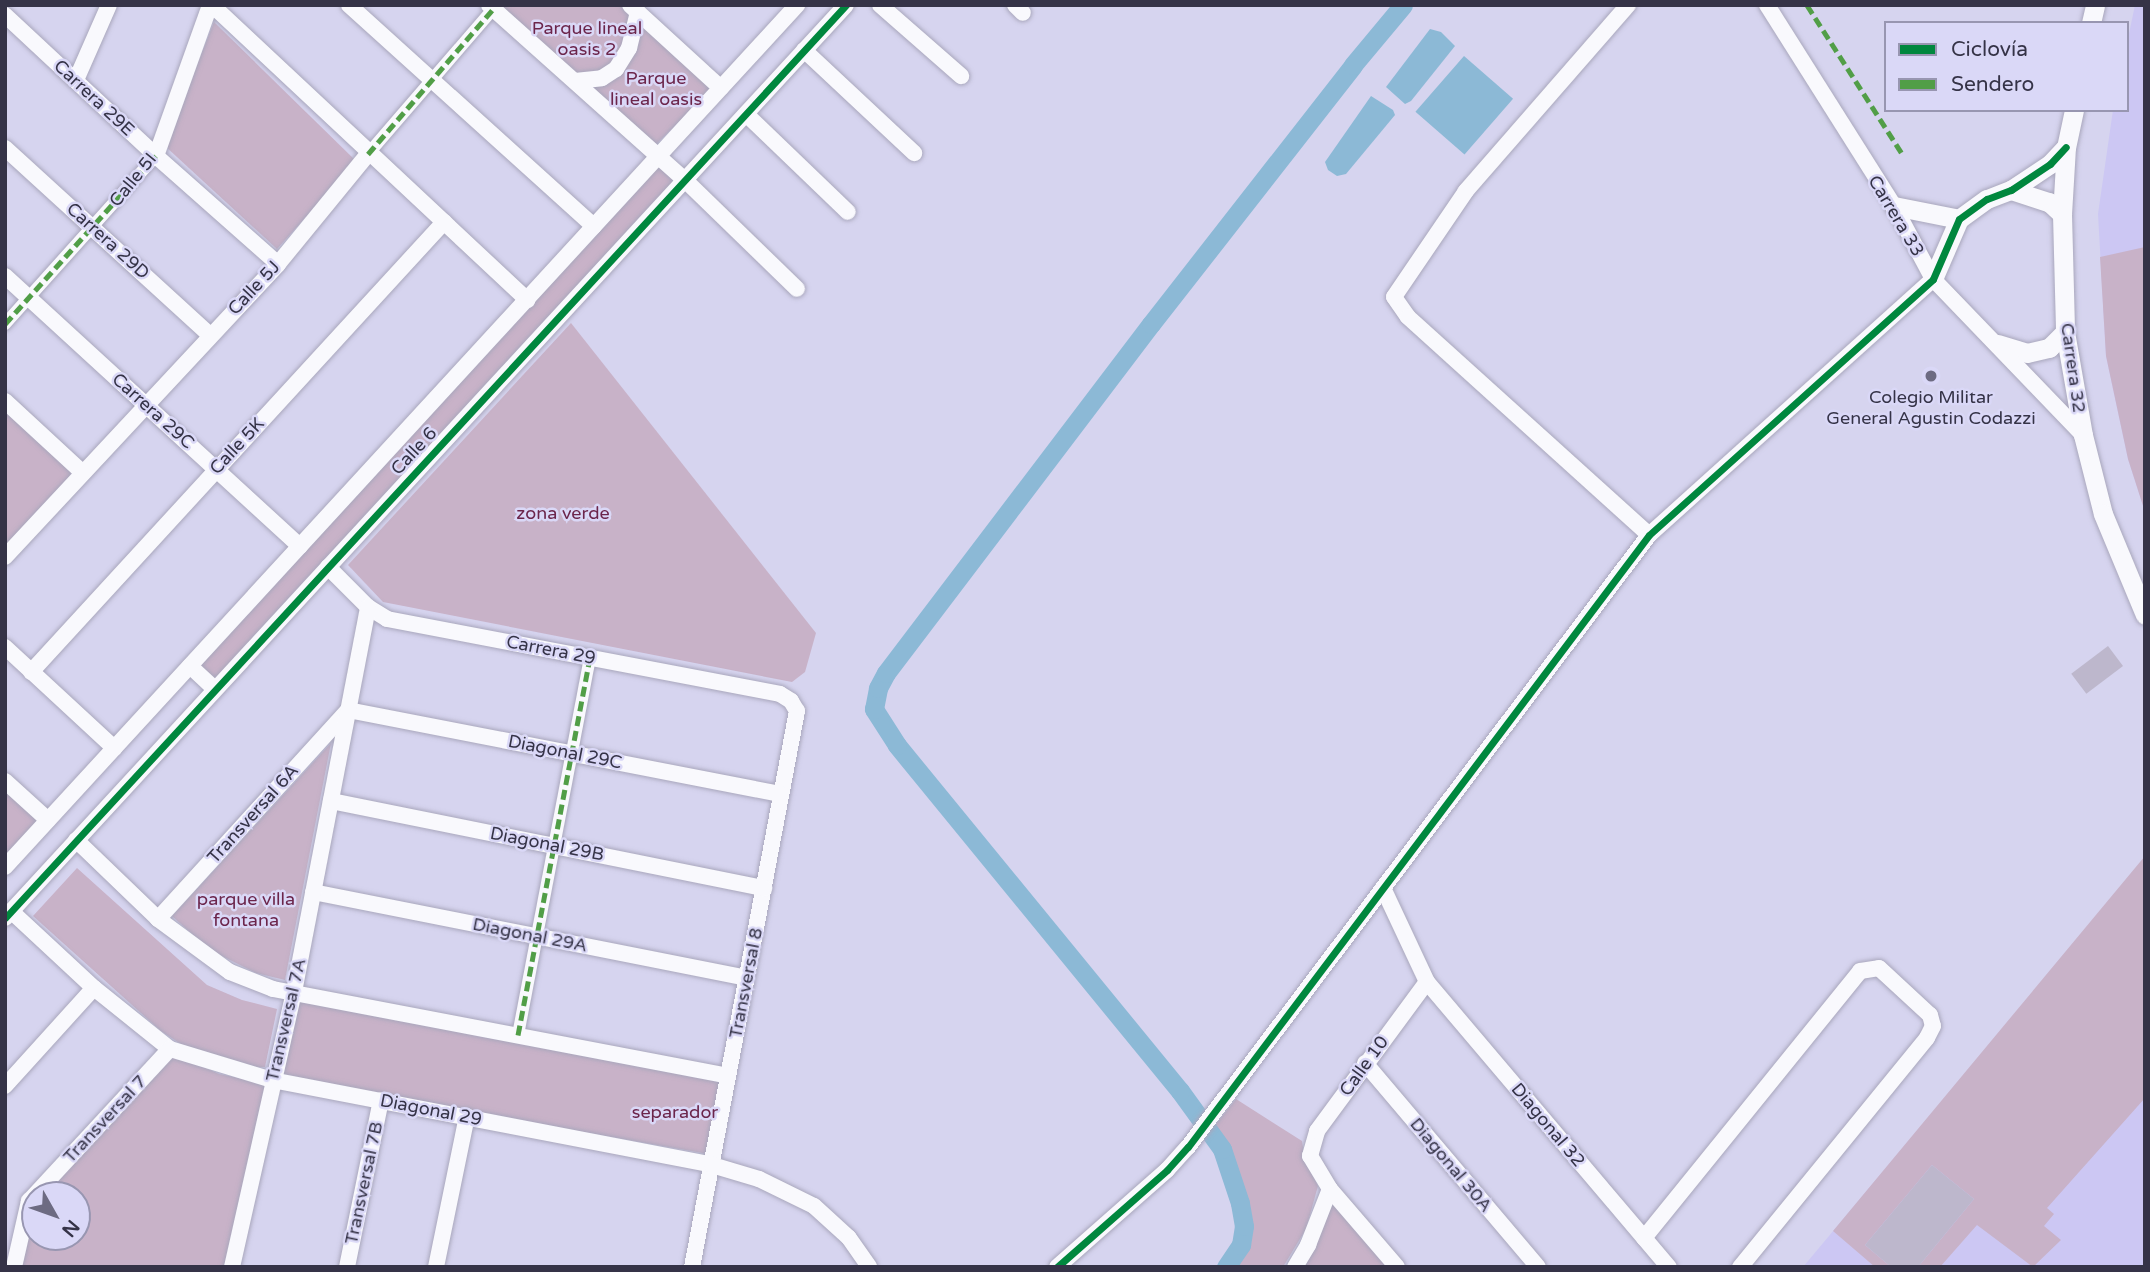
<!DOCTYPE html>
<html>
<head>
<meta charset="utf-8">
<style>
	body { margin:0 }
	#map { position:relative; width:2150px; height:1272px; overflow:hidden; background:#d6d4ef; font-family:"Varela Round",sans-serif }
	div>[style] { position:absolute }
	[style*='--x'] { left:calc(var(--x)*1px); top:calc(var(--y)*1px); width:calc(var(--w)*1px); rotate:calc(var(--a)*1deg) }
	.built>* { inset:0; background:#ccc7f3 }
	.green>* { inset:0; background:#c8b2c8; transform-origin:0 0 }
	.water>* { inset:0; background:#8cb9d6; transform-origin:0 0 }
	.canal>* { height:19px; margin:-9.5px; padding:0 9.5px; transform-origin:9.5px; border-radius:9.5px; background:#8cb9d6 }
	.building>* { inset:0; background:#bdb7cc; transform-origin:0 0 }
	.roads { filter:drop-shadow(0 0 2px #a9a7bc) drop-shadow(0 0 2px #a9a7bc) }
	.pedestrian>* { height:12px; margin:-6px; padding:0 6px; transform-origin:6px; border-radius:6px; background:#f9f9fd }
	.minor>* { height:16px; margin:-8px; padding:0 8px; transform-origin:8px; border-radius:8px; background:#f9f9fd }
	.tertiary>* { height:19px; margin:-9.5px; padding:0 9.5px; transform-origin:9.5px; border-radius:9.5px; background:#f9f9fd }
	.quiet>* { height:5px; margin-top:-2.5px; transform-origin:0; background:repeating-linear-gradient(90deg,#519e47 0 10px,transparent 0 15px) }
	.cycleway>* { height:7px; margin:-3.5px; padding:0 3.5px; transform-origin:3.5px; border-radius:3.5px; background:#00873e }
	.dots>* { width:19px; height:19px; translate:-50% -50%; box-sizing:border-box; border:4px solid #dad8f7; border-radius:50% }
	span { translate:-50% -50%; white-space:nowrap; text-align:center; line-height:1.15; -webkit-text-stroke:5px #dad8f7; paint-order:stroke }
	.park-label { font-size:18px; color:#6b254b }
	.street-label { font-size:18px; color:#353347 }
	.poi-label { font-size:18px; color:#353347 }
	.frame { position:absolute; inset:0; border:7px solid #353347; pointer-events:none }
	.legend { position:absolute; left:1884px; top:21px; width:245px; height:91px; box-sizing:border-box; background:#dad8f7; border:2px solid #9896b1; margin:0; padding:9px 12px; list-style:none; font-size:21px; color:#353347 }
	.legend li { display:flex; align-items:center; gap:14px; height:35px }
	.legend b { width:35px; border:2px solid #9896b1 }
	.north { position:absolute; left:21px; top:1181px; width:70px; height:70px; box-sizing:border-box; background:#dad8f7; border:2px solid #9896b1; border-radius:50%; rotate:130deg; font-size:19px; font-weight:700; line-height:28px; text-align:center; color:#353347 }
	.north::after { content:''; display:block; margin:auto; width:24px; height:32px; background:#6d6b82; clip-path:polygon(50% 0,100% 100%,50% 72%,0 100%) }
</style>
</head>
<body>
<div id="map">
	<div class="built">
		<i style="clip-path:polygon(2135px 5px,2145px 5px,2145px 512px,2128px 459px,2106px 356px,2098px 214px,2113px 110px,2127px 110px,2127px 43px)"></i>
		<i style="clip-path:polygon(2145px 857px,2145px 1267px,1803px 1267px,1983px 1052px)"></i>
	</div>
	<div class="green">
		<i style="clip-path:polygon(499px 5px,625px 5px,632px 12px,619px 59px,605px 71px,575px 76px)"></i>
		<i style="clip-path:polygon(640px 17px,715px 87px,653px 147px,583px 84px,604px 82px)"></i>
		<i style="clip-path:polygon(214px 22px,356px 161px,277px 249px,165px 146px)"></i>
		<i style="clip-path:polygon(653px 151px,685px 180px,215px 689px,190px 666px)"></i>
		<i style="clip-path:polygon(2145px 247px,2145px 512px,2128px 459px,2106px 356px,2100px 257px)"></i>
		<i style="clip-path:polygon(571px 323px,816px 633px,805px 672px,792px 682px,383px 602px,348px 565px)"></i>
		<i style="clip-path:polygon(5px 401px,83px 473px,5px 557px)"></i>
		<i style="clip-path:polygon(331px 743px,285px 980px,256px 973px,210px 950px,172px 916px)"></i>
		<i style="clip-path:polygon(5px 781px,48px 820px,5px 867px)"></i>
		<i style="clip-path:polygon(2145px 856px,2145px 1098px,2047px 1208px,2054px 1214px,2044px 1226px,2061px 1240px,2033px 1267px,1977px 1225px,1940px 1267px,1918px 1267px,1974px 1199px,1932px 1165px,1865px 1245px,1891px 1267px,1875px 1267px,1833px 1231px)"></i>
		<i style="clip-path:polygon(77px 868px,207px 985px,242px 1000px,277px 1009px,265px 1067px,248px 1067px,213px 1057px,181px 1044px,161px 1031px,33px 916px)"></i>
		<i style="left:296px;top:997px;width:439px;height:83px;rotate:10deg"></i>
		<i style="clip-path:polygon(172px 1053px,219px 1074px,269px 1084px,228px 1267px,20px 1267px,35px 1203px,35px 1237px,77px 1237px,77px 1195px,42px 1195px)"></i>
		<i style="clip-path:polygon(1236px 1099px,1302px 1141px,1305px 1160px,1318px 1186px,1306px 1229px,1283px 1267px,1227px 1267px,1241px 1245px,1248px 1226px,1245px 1206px,1227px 1149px,1213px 1128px)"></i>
		<i style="clip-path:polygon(1330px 1189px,1397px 1267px,1295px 1267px)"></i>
	</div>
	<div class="water">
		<i style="clip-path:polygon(1430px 29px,1441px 32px,1455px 46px,1411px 101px,1405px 104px,1386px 87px)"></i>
		<i style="left:1464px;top:56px;width:65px;height:74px;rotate:41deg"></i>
		<i style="clip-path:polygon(1371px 96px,1393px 110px,1395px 115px,1346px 174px,1337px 176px,1328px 170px,1325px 162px)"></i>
	</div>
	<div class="canal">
		<i style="--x:1226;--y:1267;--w:27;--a:-56"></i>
		<i style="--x:1241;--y:1245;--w:19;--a:-81"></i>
		<i style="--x:1244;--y:1226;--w:23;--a:-100"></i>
		<i style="--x:1240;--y:1203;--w:57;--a:-108.4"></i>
		<i style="--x:1222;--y:1149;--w:72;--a:-125.9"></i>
		<i style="--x:1180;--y:1091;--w:447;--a:-129.3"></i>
		<i style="--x:897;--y:745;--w:43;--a:-122.6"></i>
		<i style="--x:874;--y:709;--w:21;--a:-79"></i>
		<i style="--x:878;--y:688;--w:17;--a:-62"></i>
		<i style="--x:886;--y:673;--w:438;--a:-52.8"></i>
		<i style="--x:1151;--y:324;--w:328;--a:-52"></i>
		<i style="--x:1353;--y:65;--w:78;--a:-50.2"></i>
	</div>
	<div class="building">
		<i style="left:2108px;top:646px;width:25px;height:46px;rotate:53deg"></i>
		<i style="clip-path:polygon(1932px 1165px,1974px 1199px,1918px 1267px,1891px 1267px,1865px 1245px)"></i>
	</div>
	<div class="roads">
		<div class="pedestrian">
			<i style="--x:368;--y:154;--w:191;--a:-49.2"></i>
			<i style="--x:5;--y:324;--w:226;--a:-48.1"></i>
			<i style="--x:518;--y:1035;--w:385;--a:-79.2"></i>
		</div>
		<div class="minor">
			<i style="--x:212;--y:5;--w:432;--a:43.1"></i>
			<i style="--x:349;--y:5;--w:330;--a:42.1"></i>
			<i style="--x:489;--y:5;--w:263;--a:41.8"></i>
			<i style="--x:685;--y:180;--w:156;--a:44.2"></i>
			<i style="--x:630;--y:5;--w:123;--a:42.4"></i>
			<i style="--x:880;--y:5;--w:108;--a:41.2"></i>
			<i style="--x:1015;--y:5;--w:11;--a:45"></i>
			<i style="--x:1628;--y:5;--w:247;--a:131.1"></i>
			<i style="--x:1466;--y:191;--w:128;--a:124.2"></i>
			<i style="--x:1394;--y:297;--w:24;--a:55"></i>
			<i style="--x:1408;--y:317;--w:325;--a:42.1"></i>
			<i style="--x:1767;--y:5;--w:238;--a:57.7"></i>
			<i style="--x:1894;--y:206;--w:83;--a:61.9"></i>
			<i style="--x:1933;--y:279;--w:216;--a:46.1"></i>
			<i style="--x:5;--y:15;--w:207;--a:43"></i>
			<i style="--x:156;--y:156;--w:163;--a:41.5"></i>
			<i style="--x:804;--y:50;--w:151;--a:43.1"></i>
			<i style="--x:76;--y:80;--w:82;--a:-66.3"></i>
			<i style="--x:575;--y:81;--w:27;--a:-6"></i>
			<i style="--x:602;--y:78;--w:17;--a:-33"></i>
			<i style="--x:616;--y:69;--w:25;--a:-58"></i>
			<i style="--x:629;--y:48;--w:37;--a:-76"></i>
			<i style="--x:746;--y:114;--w:141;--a:43.9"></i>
			<i style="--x:5;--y:148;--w:277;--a:42.4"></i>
			<i style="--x:156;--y:156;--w:160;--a:-70.3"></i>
			<i style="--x:5;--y:276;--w:400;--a:42.5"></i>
			<i style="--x:5;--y:401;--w:106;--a:42.7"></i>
			<i style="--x:5;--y:557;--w:400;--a:-47"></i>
			<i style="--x:278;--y:264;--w:142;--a:-50.7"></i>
			<i style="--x:328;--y:567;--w:57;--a:45"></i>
			<i style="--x:368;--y:607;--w:22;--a:32"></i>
			<i style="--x:387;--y:619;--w:400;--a:10.8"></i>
			<i style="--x:780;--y:694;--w:13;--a:32"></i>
			<i style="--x:791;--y:701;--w:12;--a:59"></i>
			<i style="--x:797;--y:711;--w:566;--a:100.69"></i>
			<i style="--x:5;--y:647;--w:149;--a:42.8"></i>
			<i style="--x:190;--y:666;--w:34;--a:43"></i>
			<i style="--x:31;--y:672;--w:611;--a:-47.45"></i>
			<i style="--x:5;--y:781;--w:58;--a:42.2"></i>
			<i style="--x:331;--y:801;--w:442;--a:11.4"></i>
			<i style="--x:76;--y:840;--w:114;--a:43.9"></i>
			<i style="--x:158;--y:919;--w:89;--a:36.4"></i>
			<i style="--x:230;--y:972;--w:46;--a:21.6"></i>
			<i style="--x:273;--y:989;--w:463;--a:10.8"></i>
			<i style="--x:5;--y:867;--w:1171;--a:-47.42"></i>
			<i style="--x:1383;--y:888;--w:104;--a:64.9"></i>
			<i style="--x:1427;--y:982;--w:374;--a:49.7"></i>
			<i style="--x:313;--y:892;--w:442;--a:11.2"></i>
			<i style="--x:11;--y:911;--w:113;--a:42.9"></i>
			<i style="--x:94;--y:988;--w:97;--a:38.8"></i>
			<i style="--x:170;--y:1049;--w:107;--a:16.9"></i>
			<i style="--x:272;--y:1080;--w:448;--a:10.9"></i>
			<i style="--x:712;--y:1165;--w:49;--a:16.6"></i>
			<i style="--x:759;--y:1179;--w:61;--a:26.1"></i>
			<i style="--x:814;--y:1206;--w:47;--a:42.4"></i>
			<i style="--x:849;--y:1238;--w:35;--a:55"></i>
			<i style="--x:5;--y:918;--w:1241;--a:-47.35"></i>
			<i style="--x:158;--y:919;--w:282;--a:-47.7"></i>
			<i style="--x:348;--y:710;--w:441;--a:11"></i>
			<i style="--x:1365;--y:1063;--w:267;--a:49.7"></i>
			<i style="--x:5;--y:1086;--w:132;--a:-47.8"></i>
			<i style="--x:1644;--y:1238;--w:343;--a:-51"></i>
			<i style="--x:1860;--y:971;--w:19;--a:-9"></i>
			<i style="--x:1879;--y:968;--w:69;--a:42.7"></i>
			<i style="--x:1930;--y:1015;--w:11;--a:75"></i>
			<i style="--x:1933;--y:1026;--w:13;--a:117"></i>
			<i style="--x:1927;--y:1038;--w:296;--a:129.2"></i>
			<i style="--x:14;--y:1267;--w:68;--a:-77.2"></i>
			<i style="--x:29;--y:1201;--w:207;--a:-47.2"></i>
			<i style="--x:232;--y:1267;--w:282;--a:-77.3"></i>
			<i style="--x:294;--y:992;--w:392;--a:-79.1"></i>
			<i style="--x:347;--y:1267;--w:170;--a:-78.5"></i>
			<i style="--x:436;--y:1267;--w:154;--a:-78.4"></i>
			<i style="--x:1057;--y:1267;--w:147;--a:-41.4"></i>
			<i style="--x:1167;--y:1170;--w:31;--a:-48"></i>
			<i style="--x:1188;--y:1147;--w:766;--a:-53.01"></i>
			<i style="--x:1649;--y:535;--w:382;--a:-42"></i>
			<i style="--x:1295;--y:1267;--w:26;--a:-59"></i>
			<i style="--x:1308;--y:1245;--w:60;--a:-68.6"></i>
			<i style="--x:1397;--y:1267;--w:103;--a:-130.7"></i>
			<i style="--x:1330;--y:1189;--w:39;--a:-121"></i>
			<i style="--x:1310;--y:1156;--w:26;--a:-74"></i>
			<i style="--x:1317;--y:1131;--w:185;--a:-53.6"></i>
		</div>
		<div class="tertiary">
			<i style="--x:2091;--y:23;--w:18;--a:-77"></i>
			<i style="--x:2074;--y:110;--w:38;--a:102"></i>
			<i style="--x:2066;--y:147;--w:67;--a:93.4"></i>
			<i style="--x:2062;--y:214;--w:118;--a:88.5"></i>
			<i style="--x:2065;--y:332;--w:105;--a:80.1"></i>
			<i style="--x:2083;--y:435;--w:81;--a:75.8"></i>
			<i style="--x:2103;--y:514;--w:109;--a:67.4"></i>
			<i style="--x:2011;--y:190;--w:40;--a:18"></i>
			<i style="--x:2049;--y:202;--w:18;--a:43"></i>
			<i style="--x:1894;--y:206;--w:66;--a:11.3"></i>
			<i style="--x:1933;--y:279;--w:65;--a:-66.6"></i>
			<i style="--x:1959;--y:219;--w:34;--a:-36"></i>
			<i style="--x:1987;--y:199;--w:26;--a:-21"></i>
			<i style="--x:2011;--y:190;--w:47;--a:-33.7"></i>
			<i style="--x:2050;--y:164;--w:23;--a:-47"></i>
			<i style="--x:1998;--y:344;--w:30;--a:17"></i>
			<i style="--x:2027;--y:353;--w:23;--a:-13"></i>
			<i style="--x:2049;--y:348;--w:23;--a:-45"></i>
		</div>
	</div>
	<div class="quiet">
		<i style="--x:1807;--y:5;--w:178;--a:57.4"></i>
		<i style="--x:368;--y:154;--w:191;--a:-49.2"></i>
		<i style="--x:5;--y:324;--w:226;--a:-48.1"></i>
		<i style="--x:518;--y:1035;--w:385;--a:-79.2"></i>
	</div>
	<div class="cycleway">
		<i style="--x:5;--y:918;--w:1241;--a:-47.35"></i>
		<i style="--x:1057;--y:1267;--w:147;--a:-41.4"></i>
		<i style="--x:1167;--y:1170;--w:31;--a:-48"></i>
		<i style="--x:1188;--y:1147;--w:766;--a:-53.01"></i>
		<i style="--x:1649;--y:535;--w:382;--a:-42"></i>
		<i style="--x:1933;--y:279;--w:65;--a:-66.6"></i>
		<i style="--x:1959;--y:219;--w:34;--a:-36"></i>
		<i style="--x:1987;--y:199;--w:26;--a:-21"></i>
		<i style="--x:2011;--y:190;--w:47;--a:-33.7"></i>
		<i style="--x:2050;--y:164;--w:23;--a:-47"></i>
	</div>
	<div class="dots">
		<i style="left:1931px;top:376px;background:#6d6b82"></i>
	</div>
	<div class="park-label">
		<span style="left:587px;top:39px">Parque lineal<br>oasis 2</span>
		<span style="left:656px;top:89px">Parque<br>lineal oasis</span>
		<span style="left:563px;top:513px">zona verde</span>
		<span style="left:246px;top:910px">parque villa<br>fontana</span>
		<span style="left:675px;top:1112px">separador</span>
	</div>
	<div class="street-label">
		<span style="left:94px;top:98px;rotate:43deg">Carrera 29E</span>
		<span style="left:133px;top:180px;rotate:-51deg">Calle 5I</span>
		<span style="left:1896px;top:216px;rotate:59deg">Carrera 33</span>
		<span style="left:108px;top:241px;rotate:42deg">Carrera 29D</span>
		<span style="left:254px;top:288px;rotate:-47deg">Calle 5J</span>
		<span style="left:2073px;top:368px;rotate:82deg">Carrera 32</span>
		<span style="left:153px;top:411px;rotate:42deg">Carrera 29C</span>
		<span style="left:237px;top:446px;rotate:-47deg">Calle 5K</span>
		<span style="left:414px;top:451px;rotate:-47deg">Calle 6</span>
		<span style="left:551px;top:650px;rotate:11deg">Carrera 29</span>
		<span style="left:565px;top:752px;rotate:11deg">Diagonal 29C</span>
		<span style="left:253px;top:814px;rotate:-48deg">Transversal 6A</span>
		<span style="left:547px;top:844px;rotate:11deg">Diagonal 29B</span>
		<span style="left:530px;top:935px;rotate:11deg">Diagonal 29A</span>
		<span style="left:746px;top:983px;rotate:-79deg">Transversal 8</span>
		<span style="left:286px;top:1020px;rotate:-77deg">Transversal 7A</span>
		<span style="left:1364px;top:1066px;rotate:-54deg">Calle 10</span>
		<span style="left:431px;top:1110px;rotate:11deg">Diagonal 29</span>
		<span style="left:105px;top:1119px;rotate:-47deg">Transversal 7</span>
		<span style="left:1548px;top:1125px;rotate:50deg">Diagonal 32</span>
		<span style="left:1451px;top:1165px;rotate:50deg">Diagonal 30A</span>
		<span style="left:364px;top:1183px;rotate:-78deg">Transversal 7B</span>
	</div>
	<div class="poi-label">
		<span style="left:1931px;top:408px">Colegio Militar<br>General Agustin Codazzi</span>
	</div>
	<div class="frame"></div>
	<ul class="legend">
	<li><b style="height:9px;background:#00873e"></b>Ciclovía</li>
	<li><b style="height:9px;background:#519e47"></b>Sendero</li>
	</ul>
	<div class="north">N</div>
</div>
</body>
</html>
